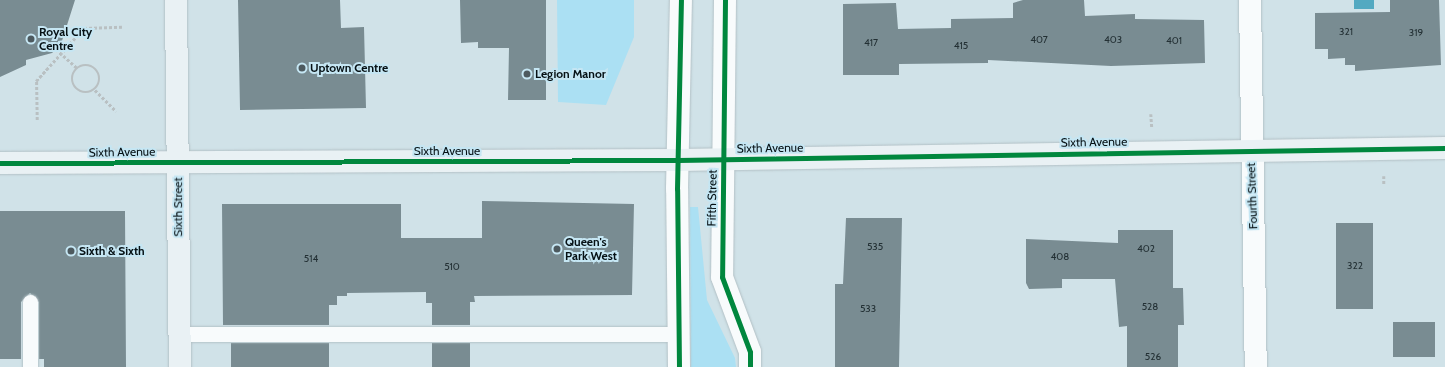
<!DOCTYPE html>
<html>
<head>
<meta charset="utf-8">
<style>
	body { margin:0 }
	#map { position:relative; width:1445px; height:367px; overflow:hidden; background:#d0e2e8; font-family:Cabin,sans-serif }
	div>[style] { position:absolute }
	[style*='--x'] { left:calc(var(--x)*1px); top:calc(var(--y)*1px); width:calc(var(--w)*1px); rotate:calc(var(--a)*1deg) }
	.green>* { inset:0; background:#abe0f3 }
	.water>* { inset:0; background:#53a9c1; transform-origin:0 0 }
	.building>* { inset:0; background:#798c92; transform-origin:0 0 }
	.path>* { height:2.5px; margin-top:-1.25px; transform-origin:0; background:repeating-linear-gradient(90deg,#b9c0c2 0 3px,transparent 0 5px) }
	.path>.ring { margin:-1.25px; padding:0; box-sizing:content-box; background:none; border:2.5px solid #b9c0c2; border-radius:50% }
	.roads { filter:drop-shadow(0 0 1px #b2c0c5) drop-shadow(0 0 1px #b2c0c5) }
	.lane>* { height:15px; margin:-7.5px; padding:0 7.5px; transform-origin:7.5px; border-radius:7.5px; background:#f8fbfc }
	.street>* { height:22px; margin:-11px; padding:0 11px; transform-origin:11px; border-radius:11px; background:#f8fbfc }
	.secondary>* { height:22px; margin:-11px; padding:0 11px; transform-origin:11px; border-radius:11px; background:#e9f1f4 }
	.cycleway>* { height:5px; margin:-2.5px; padding:0 2.5px; transform-origin:2.5px; border-radius:2.5px; background:#00873e }
	.dots>* { width:11px; height:11px; translate:-50% -50%; box-sizing:border-box; border:2px solid #c5e6f3; border-radius:50% }
	span { translate:-50% -50%; white-space:nowrap; text-align:center; line-height:1.15; -webkit-text-stroke:4px #c5e6f3; paint-order:stroke }
	.number-label { font-size:10px; color:#233034 }
	.number-label span { -webkit-text-stroke-width:0 }
	.poi-label { font-size:12px; color:#061115; font-weight:700 }
	.left { translate:0 -50%; text-align:left }
	.street-label { font-size:12px; color:#061115 }
</style>
</head>
<body>
<div id="map">
	<div class="green">
		<i style="clip-path:polygon(557px 0,634px 0,634px 37px,606px 105px,558px 102px)"></i>
		<i style="clip-path:polygon(690px 207px,698px 207px,707px 300px,735px 358px,736px 367px,691px 367px)"></i>
	</div>
	<div class="water">
		<i style="left:1354px;top:0;width:20px;height:9px"></i>
	</div>
	<div class="building">
		<i style="clip-path:polygon(0 0,75px 0,61px 44px,52px 53px,26px 60px,26px 65px,0 77px)"></i>
		<i style="clip-path:polygon(238px 0,340px 0,341px 28px,364px 27px,366px 108px,240px 110px)"></i>
		<i style="clip-path:polygon(460px 0,546px 0,546px 100px,508px 100px,509px 48px,478px 48px,478px 42px,461px 43px)"></i>
		<i style="clip-path:polygon(1023px 0,1084px 0,1085px 16px,1135px 14px,1135px 19px,1204px 20px,1205px 63px,1111px 66px,988px 60px,988px 63px,899px 64px,899px 75px,843px 75px,843px 4px,896px 3px,898px 29px,951px 28px,951px 19px,1013px 18px,1013px 3px)"></i>
		<i style="clip-path:polygon(1390px 0,1439px 0,1441px 65px,1355px 71px,1355px 65px,1345px 65px,1345px 58px,1328px 59px,1328px 49px,1315px 49px,1315px 13px,1390px 12px)"></i>
		<i style="clip-path:polygon(482px 201px,634px 204px,632px 295px,474px 296px,475px 302px,470px 302px,470px 325px,432px 325px,432px 303px,426px 303px,426px 292px,347px 293px,347px 296px,337px 296px,337px 305px,329px 305px,329px 325px,223px 325px,222px 204px,401px 204px,401px 238px,482px 238px)"></i>
		<i style="clip-path:polygon(0 211px,125px 211px,126px 367px,44px 367px,44px 359px,39px 359px,39px 302px,30px 293px,21px 302px,21px 359px,0 359px)"></i>
		<i style="clip-path:polygon(846px 218px,902px 218px,899px 367px,835px 367px,835px 284px,843px 284px)"></i>
		<i style="left:1336px;top:223px;width:37px;height:86px"></i>
		<i style="clip-path:polygon(1118px 230px,1173px 230px,1173px 288px,1183px 288px,1184px 325px,1178px 325px,1178px 367px,1127px 367px,1127px 326px,1119px 327px,1115px 279px,1062px 279px,1062px 288px,1029px 289px,1026px 283px,1026px 239px,1118px 243px)"></i>
		<i style="left:1393px;top:322px;width:42px;height:35px"></i>
		<i style="left:231px;top:343px;width:98px;height:24px"></i>
		<i style="left:432px;top:343px;width:38px;height:24px"></i>
	</div>
	<div class="path">
		<i style="--x:56;--y:49;--w:28;--a:42"></i>
		<i class="ring" style="left:72px;top:65px;width:25.5px;height:25.5px"></i>
		<i style="--x:95;--y:90;--w:30;--a:45"></i>
		<i style="--x:1151;--y:114;--w:13;--a:86"></i>
		<i style="--x:37;--y:120;--w:39;--a:-91"></i>
		<i style="--x:36;--y:81;--w:72;--a:-47.8"></i>
		<i style="--x:84;--y:28;--w:38;--a:-2"></i>
		<i style="--x:1384;--y:176;--w:9;--a:90"></i>
	</div>
	<div class="roads">
		<div class="lane">
			<i style="--x:30;--y:302;--w:65;--a:90"></i>
			<i style="--x:179;--y:334;--w:500;--a:0"></i>
		</div>
		<div class="street">
			<i style="--x:725;--y:0;--w:277;--a:90.6"></i>
			<i style="--x:722;--y:277;--w:80;--a:69.5"></i>
			<i style="--x:750;--y:352;--w:15;--a:90"></i>
			<i style="--x:1250;--y:0;--w:367;--a:89.1"></i>
			<i style="--x:679;--y:367;--w:178;--a:-90.6"></i>
			<i style="--x:677;--y:189;--w:189;--a:-88.8"></i>
		</div>
		<div class="secondary">
			<i style="--x:176;--y:0;--w:367;--a:89.4"></i>
			<i style="--x:0;--y:163;--w:678;--a:-0.25"></i>
			<i style="--x:678;--y:160;--w:767;--a:-0.9"></i>
		</div>
	</div>
	<div class="cycleway">
		<i style="--x:725;--y:0;--w:277;--a:90.6"></i>
		<i style="--x:722;--y:277;--w:80;--a:69.5"></i>
		<i style="--x:750;--y:352;--w:15;--a:90"></i>
		<i style="--x:0;--y:163;--w:678;--a:-0.25"></i>
		<i style="--x:678;--y:160;--w:767;--a:-0.9"></i>
		<i style="--x:679;--y:367;--w:178;--a:-90.6"></i>
		<i style="--x:677;--y:189;--w:189;--a:-88.8"></i>
	</div>
	<div class="dots">
		<i style="left:31px;top:39px;background:#4d5a5f"></i>
		<i style="left:302px;top:68px;background:#4d5a5f"></i>
		<i style="left:527px;top:74px;background:#4d5a5f"></i>
		<i style="left:557px;top:249px;background:#4d5a5f"></i>
		<i style="left:71px;top:251px;background:#4d5a5f"></i>
	</div>
	<div class="number-label">
		<span style="left:1346px;top:32px">321</span>
		<span style="left:1416px;top:33px">319</span>
		<span style="left:1039px;top:40px">407</span>
		<span style="left:1113px;top:40px">403</span>
		<span style="left:1174px;top:41px">401</span>
		<span style="left:871px;top:43px">417</span>
		<span style="left:961px;top:46px">415</span>
		<span style="left:875px;top:247px">535</span>
		<span style="left:1146px;top:249px">402</span>
		<span style="left:1060px;top:257px">408</span>
		<span style="left:311px;top:259px">514</span>
		<span style="left:1355px;top:266px">322</span>
		<span style="left:452px;top:267px">510</span>
		<span style="left:1150px;top:307px">528</span>
		<span style="left:868px;top:309px">533</span>
		<span style="left:1153px;top:357px">526</span>
	</div>
	<div class="poi-label">
		<span class="left" style="left:39px;top:39px">Royal City<br>Centre</span>
		<span class="left" style="left:310px;top:68px">Uptown Centre</span>
		<span class="left" style="left:535px;top:74px">Legion Manor</span>
		<span class="left" style="left:565px;top:249px">Queen's<br>Park West</span>
		<span class="left" style="left:79px;top:251px">Sixth &amp; Sixth</span>
	</div>
	<div class="street-label">
		<span style="left:1094px;top:142px;rotate:-1deg">Sixth Avenue</span>
		<span style="left:770px;top:148px;rotate:-1deg">Sixth Avenue</span>
		<span style="left:447px;top:151px">Sixth Avenue</span>
		<span style="left:122px;top:152px;rotate:-1deg">Sixth Avenue</span>
		<span style="left:1252px;top:196px;rotate:-92deg">Fourth Street</span>
		<span style="left:712px;top:198px;rotate:-89deg">Fifth Street</span>
		<span style="left:178px;top:207px;rotate:-90deg">Sixth Street</span>
	</div>
</div>
</body>
</html>
